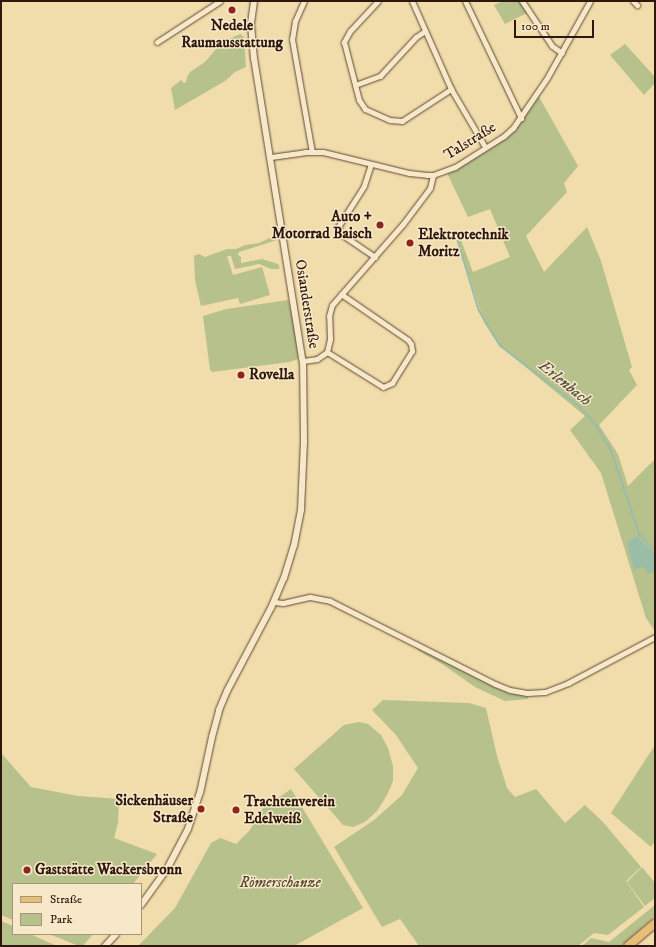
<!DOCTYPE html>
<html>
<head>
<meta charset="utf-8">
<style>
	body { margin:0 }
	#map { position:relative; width:656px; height:947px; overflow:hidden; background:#f1dcab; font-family:"IM FELL DW Pica",serif }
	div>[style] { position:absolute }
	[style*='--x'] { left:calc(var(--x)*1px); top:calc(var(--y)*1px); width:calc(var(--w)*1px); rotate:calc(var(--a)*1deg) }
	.green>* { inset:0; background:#b6c18c }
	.water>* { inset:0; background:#9bbca7 }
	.stream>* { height:1.5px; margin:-0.75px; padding:0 0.75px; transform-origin:0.75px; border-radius:0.75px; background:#9bbca7 }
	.roads { filter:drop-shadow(0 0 1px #5f4834) drop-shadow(0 0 1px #5f4834) }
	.minor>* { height:5px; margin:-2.5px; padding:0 2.5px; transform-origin:2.5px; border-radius:2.5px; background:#f6e8c8 }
	.tertiary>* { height:6px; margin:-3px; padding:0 3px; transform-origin:3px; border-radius:3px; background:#f6e8c8 }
	.primary>* { height:8px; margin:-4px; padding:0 4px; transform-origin:4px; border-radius:4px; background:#e8be76 }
	.dots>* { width:11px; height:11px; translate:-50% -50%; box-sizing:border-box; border:2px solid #f6e8c8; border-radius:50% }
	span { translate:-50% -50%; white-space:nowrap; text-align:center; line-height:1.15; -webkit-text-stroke:3px #f6e8c8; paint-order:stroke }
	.poi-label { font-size:15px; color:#2e170c; font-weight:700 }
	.right { translate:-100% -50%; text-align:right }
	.left { translate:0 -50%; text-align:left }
	.street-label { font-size:15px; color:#2e170c }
	.park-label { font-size:15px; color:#574a32; font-style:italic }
	.water-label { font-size:16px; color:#545142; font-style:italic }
	.frame { position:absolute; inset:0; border:2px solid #2e170c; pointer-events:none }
	.legend { position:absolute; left:12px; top:883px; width:130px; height:52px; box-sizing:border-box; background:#f6e8c8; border:1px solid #a6947d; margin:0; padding:5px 7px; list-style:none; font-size:12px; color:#2e170c }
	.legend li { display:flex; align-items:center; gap:8px; height:20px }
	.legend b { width:20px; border:1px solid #a6947d }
	.scale { position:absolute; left:514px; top:20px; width:80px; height:18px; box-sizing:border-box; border:2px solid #2e170c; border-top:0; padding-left:5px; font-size:12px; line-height:14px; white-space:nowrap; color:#2e170c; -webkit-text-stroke:3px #f6e8c8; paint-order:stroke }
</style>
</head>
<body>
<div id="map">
	<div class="green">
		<i style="clip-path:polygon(503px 1px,519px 1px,527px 13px,505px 24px,494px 5px)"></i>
		<i style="clip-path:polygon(240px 34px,244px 37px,246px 67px,235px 72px,225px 81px,175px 110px,171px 88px,181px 80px,184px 83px,186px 82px,187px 77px,190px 72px,205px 62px,216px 49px,229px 39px)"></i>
		<i style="clip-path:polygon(625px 44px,655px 77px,655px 83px,644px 95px,610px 55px)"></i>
		<i style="clip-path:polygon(538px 95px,578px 166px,564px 183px,567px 192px,526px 236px,544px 272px,587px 227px,601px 261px,632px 367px,629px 370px,637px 385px,599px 425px,618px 454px,628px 486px,655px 459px,655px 631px,646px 618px,601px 473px,570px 430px,585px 416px,500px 346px,484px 322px,458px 241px,461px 240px,473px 272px,510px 257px,490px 209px,468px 217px,447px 173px,462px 166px,505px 138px,523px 119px)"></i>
		<i style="clip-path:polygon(272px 237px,276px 237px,277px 240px,239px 252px,238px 255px,241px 257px,241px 263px,262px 259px,278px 264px,280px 268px,278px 269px,271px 269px,259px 264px,235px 269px,231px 256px,227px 256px,233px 275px,262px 267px,270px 295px,240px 304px,238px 298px,201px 306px,195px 280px,194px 256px,199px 254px,205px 257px,227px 249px,236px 249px,245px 245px,259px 243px)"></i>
		<i style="clip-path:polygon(288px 300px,295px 328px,298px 359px,290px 362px,212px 372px,210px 370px,203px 316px,226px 309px)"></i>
		<i style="clip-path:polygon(410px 641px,495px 684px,528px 693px,528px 699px,505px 701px,475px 687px,442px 664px,419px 651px)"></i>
		<i style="clip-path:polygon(383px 700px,469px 703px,486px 708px,497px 756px,507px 788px,515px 797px,536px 789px,565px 823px,585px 805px,603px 822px,641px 867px,626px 881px,644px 907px,608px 935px,594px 933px,578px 946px,419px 946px,400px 919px,382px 927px,334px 847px,374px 820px,402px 795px,418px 768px,396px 735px,372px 710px)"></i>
		<i style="clip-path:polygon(359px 722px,368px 724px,381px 735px,388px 748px,393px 766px,393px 781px,387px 795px,377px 811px,365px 822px,353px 827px,343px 825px,294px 769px,344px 725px)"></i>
		<i style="clip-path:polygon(655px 745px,655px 841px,651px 847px,611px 813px)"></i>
		<i style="clip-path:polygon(1px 753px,31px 787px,78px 796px,119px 799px,118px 823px,114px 838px,157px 854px,133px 884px,13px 884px,13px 920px,1px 915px)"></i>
		<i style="clip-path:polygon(291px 789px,363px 908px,294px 946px,138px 946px,175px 908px,211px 843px,220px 838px,236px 844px,250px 830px,262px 809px)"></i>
		<i style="clip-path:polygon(642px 867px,655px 883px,655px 898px,645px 906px,627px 882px)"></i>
		<i style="clip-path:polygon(655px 905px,655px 916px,621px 946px,582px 946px,591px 938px,609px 942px)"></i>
		<i style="clip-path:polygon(1px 921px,13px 926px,13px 934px,30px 934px,57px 946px,1px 946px)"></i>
		<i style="clip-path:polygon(49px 934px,93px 934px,83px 946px,79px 946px)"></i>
	</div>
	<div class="water">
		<i style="clip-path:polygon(637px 536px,655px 554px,655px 572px,648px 574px,646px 569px,642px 567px,634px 569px,627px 543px)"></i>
	</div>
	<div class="stream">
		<i style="--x:457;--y:237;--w:76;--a:73.2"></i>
		<i style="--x:479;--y:310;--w:16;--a:60"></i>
		<i style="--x:487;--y:324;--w:26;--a:58"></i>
		<i style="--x:501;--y:346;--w:98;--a:37.6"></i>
		<i style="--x:579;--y:406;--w:27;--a:48"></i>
		<i style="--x:597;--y:426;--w:30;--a:60"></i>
		<i style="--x:612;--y:452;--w:88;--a:71.4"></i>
		<i style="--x:640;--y:535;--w:21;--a:45"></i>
	</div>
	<div class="roads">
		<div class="minor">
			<i style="--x:304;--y:1;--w:22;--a:114"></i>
			<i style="--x:295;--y:21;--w:18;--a:99"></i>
			<i style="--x:292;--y:39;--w:115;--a:80"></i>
			<i style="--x:378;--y:1;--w:41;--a:133"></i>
			<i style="--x:350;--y:31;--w:13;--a:119"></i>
			<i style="--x:344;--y:42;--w:60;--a:75.5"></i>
			<i style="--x:359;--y:100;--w:11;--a:56"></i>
			<i style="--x:365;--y:109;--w:27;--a:24"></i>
			<i style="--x:390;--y:120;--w:12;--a:5"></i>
			<i style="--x:402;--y:121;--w:59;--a:-33.1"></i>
			<i style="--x:412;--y:1;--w:96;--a:66.1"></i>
			<i style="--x:451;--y:89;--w:67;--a:59.6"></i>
			<i style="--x:465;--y:1;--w:130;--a:64.4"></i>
			<i style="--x:522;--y:1;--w:54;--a:56.3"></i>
			<i style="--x:552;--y:46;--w:12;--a:35"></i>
			<i style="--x:633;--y:1;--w:6;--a:45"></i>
			<i style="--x:157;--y:42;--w:75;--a:-33.1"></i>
			<i style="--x:355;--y:85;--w:27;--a:-20"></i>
			<i style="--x:380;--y:76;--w:53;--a:-47.3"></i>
			<i style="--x:416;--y:37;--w:11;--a:-34"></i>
			<i style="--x:271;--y:157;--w:34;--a:-8"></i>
			<i style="--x:305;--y:152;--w:18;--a:0"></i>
			<i style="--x:323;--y:152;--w:89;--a:13.7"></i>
			<i style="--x:409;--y:173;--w:18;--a:6"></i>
			<i style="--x:427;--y:175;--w:6;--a:0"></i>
			<i style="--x:433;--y:175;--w:23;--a:-20"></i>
			<i style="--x:455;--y:167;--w:58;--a:-32.3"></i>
			<i style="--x:504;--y:136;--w:12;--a:-42"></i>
			<i style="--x:513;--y:128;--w:60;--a:-55.8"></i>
			<i style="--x:547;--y:78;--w:88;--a:-60.8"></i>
			<i style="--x:371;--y:164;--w:23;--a:108"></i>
			<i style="--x:364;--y:186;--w:49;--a:122.4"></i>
			<i style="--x:338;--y:227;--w:8;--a:67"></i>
			<i style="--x:341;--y:234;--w:41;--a:34.1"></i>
			<i style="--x:327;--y:352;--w:66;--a:32"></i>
			<i style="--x:383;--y:387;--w:10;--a:-24"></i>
			<i style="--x:392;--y:383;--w:38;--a:-58"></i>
			<i style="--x:412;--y:351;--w:7;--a:-98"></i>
			<i style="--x:411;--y:344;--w:5;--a:-127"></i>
			<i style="--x:408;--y:340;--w:81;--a:-145.5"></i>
			<i style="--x:303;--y:361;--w:14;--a:-8"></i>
			<i style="--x:317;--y:359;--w:12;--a:-35"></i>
			<i style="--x:327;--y:352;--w:13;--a:-77"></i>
			<i style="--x:330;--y:339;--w:23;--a:-92"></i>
			<i style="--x:329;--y:316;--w:11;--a:-75"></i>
			<i style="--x:332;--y:305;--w:108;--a:-48.8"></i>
			<i style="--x:403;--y:224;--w:45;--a:-53.1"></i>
			<i style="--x:430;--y:188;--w:13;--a:-77"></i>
			<i style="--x:274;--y:602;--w:9;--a:6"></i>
			<i style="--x:283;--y:603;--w:28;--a:-13"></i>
			<i style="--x:310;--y:597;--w:20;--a:11"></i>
			<i style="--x:330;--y:601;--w:185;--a:26.7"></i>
			<i style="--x:495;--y:684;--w:16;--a:22"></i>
			<i style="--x:510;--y:690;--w:17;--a:10"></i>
			<i style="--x:527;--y:693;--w:18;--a:-3"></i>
			<i style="--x:545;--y:692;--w:25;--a:-21"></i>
			<i style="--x:568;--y:683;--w:98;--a:-27.9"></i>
		</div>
		<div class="tertiary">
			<i style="--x:141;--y:905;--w:44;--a:-54.2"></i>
			<i style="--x:167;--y:869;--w:45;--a:-62.3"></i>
			<i style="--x:188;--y:829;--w:38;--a:-72"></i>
			<i style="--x:200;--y:793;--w:57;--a:-77.9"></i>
			<i style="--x:212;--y:737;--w:28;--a:-75"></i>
			<i style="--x:219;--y:710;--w:21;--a:-67"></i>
			<i style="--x:227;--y:691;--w:94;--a:-62.1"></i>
			<i style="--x:271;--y:608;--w:33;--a:-67"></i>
			<i style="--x:284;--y:578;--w:34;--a:-73"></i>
			<i style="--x:294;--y:546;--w:37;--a:-79"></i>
			<i style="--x:301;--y:510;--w:68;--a:-87.5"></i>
			<i style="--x:304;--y:442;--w:78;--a:-90.7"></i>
			<i style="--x:303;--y:364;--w:309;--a:-99.1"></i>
			<i style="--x:254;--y:59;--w:36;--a:-95"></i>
			<i style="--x:251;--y:23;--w:22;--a:-82"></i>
			<i style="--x:105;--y:946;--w:16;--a:-47"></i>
		</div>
		<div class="primary">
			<i style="--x:628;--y:946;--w:35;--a:-40"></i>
		</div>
	</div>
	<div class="dots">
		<i style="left:232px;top:10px;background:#8f2418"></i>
		<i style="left:380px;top:225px;background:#8f2418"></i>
		<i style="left:410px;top:243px;background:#8f2418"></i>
		<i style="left:241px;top:375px;background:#8f2418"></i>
		<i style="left:201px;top:809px;background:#8f2418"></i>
		<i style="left:236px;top:810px;background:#8f2418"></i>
		<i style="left:27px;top:870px;background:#8f2418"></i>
	</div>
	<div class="poi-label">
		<span style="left:232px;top:34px">Nedele<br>Raumausstattung</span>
		<span class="right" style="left:372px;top:225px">Auto +<br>Motorrad Baisch</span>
		<span class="left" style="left:418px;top:243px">Elektrotechnik<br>Moritz</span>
		<span class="left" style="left:249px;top:375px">Rovella</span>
		<span class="right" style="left:193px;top:809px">Sickenhäuser<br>Straße</span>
		<span class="left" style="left:244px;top:810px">Trachtenverein<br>Edelweiß</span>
		<span class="left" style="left:35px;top:870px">Gaststätte Wackersbronn</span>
	</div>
	<div class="street-label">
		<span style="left:470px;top:141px;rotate:-32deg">Talstraße</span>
		<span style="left:307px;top:304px;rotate:81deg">Osianderstraße</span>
	</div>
	<div class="park-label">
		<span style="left:280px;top:883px">Römerschanze</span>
	</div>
	<div class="water-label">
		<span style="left:565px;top:383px;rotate:39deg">Erlenbach</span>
	</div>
	<div class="frame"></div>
	<ul class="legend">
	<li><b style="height:5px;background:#e8be76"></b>Straße</li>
	<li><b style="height:11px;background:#b6c18c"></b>Park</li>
	</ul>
	<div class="scale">100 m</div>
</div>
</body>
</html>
